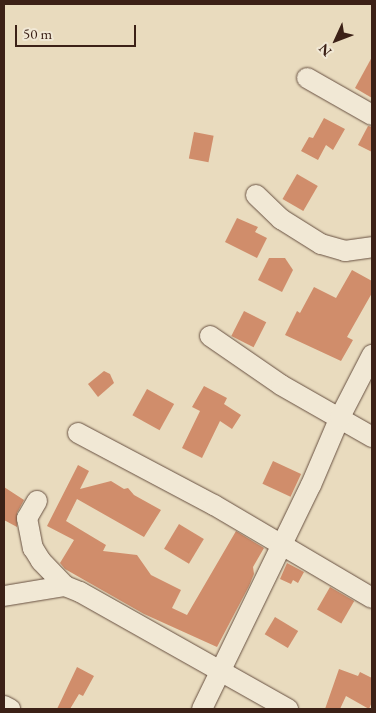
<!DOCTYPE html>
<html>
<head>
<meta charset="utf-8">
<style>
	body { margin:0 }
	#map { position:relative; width:376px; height:713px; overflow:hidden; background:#e9dbbe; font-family:"EB Garamond",serif }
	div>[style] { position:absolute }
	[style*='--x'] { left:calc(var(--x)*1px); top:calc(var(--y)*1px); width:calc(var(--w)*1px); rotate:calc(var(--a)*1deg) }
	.building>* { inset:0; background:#d08d6b; transform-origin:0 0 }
	.roads { filter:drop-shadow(0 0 1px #675041) drop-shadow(0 0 1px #675041) }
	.minor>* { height:20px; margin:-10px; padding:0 10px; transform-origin:10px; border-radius:10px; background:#f1e8d5 }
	span { translate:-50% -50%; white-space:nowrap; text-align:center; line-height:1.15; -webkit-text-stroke:4px #f1e8d5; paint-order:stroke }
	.frame { position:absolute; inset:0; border:5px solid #3c2117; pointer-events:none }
	.north { position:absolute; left:311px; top:15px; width:50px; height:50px; -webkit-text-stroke:4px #f1e8d5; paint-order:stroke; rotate:227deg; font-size:14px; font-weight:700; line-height:20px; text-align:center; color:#3c2117 }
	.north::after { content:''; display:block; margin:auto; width:18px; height:22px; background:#3c2117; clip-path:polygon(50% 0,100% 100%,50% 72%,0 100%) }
	.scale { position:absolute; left:15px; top:25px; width:121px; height:22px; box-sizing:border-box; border:2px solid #3c2117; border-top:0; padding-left:6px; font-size:15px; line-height:18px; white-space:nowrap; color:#3c2117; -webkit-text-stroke:4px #f1e8d5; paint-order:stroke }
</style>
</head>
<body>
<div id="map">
	<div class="building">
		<i style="clip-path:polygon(372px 57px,372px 98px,355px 88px)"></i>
		<i style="clip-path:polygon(324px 118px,345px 129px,333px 150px,326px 145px,318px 160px,301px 151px,309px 137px,313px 138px)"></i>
		<i style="clip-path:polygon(368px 126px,372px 127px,372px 152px,358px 145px)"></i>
		<i style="left:194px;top:132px;width:20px;height:27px;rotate:11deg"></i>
		<i style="left:297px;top:174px;width:24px;height:29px;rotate:30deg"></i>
		<i style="clip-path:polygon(237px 218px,258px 227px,255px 232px,267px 238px,257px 258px,225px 242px)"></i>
		<i style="clip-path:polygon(269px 258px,285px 258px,293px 270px,282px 292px,258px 280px)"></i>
		<i style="clip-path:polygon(352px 270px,372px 281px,372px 293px,347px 337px,353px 340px,341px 361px,285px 335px,297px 311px,300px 313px,314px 287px,336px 298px)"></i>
		<i style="left:244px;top:311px;width:25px;height:28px;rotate:27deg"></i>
		<i style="clip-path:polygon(104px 371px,110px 374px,114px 383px,98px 397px,88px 384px)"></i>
		<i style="clip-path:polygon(204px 386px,227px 398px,224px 404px,241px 415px,232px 429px,220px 421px,202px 458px,182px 448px,200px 411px,192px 407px)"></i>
		<i style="left:147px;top:389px;width:31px;height:30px;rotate:29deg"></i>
		<i style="left:273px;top:461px;width:31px;height:25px;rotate:25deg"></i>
		<i style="clip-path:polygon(78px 465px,89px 471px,80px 489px,111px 481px,124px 489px,128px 488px,134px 495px,161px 510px,144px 537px,77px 499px,66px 521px,106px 545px,103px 551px,137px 555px,151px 575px,181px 590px,172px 608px,187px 615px,236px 531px,264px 548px,253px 567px,254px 574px,249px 586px,217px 647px,144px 614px,65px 569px,60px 563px,74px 540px,47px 526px)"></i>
		<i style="clip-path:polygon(4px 487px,24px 500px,17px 513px,17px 527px,4px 520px)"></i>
		<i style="left:179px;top:524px;width:29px;height:29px;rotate:31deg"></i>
		<i style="clip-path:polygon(287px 563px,304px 572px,298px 583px,293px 580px,291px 584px,280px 579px)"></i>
		<i style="left:330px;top:587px;width:28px;height:26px;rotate:30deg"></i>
		<i style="left:275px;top:617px;width:27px;height:20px;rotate:31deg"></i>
		<i style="clip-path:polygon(77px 667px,94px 676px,83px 696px,79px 694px,70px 709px,57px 709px)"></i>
		<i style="clip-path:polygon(339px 669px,358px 676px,360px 672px,372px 678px,372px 702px,369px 709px,346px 696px,340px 709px,325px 709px)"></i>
	</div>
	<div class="roads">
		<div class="minor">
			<i style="--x:307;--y:78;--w:75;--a:29.6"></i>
			<i style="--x:256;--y:195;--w:35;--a:44"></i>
			<i style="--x:281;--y:219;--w:47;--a:32"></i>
			<i style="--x:321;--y:244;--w:25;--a:16"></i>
			<i style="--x:345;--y:251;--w:27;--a:-8"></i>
			<i style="--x:210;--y:336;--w:86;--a:34.6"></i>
			<i style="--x:281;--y:385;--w:105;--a:29.7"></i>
			<i style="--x:78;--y:433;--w:154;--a:27.9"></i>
			<i style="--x:214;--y:505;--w:183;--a:30.5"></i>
			<i style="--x:37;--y:501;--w:20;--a:120"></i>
			<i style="--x:27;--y:518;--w:31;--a:79"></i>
			<i style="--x:33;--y:548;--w:15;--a:58"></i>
			<i style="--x:41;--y:561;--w:35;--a:46"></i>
			<i style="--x:4;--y:596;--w:62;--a:-9.3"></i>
			<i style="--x:65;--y:586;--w:16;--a:22"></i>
			<i style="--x:80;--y:592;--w:239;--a:29.4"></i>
			<i style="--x:4;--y:706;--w:7;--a:27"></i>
			<i style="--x:202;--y:709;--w:249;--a:-64.1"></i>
			<i style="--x:311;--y:485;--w:74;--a:-66.9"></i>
			<i style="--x:340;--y:417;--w:70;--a:-62.7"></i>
		</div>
	</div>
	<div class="frame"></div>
	<div class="north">N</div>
	<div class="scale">50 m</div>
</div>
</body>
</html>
